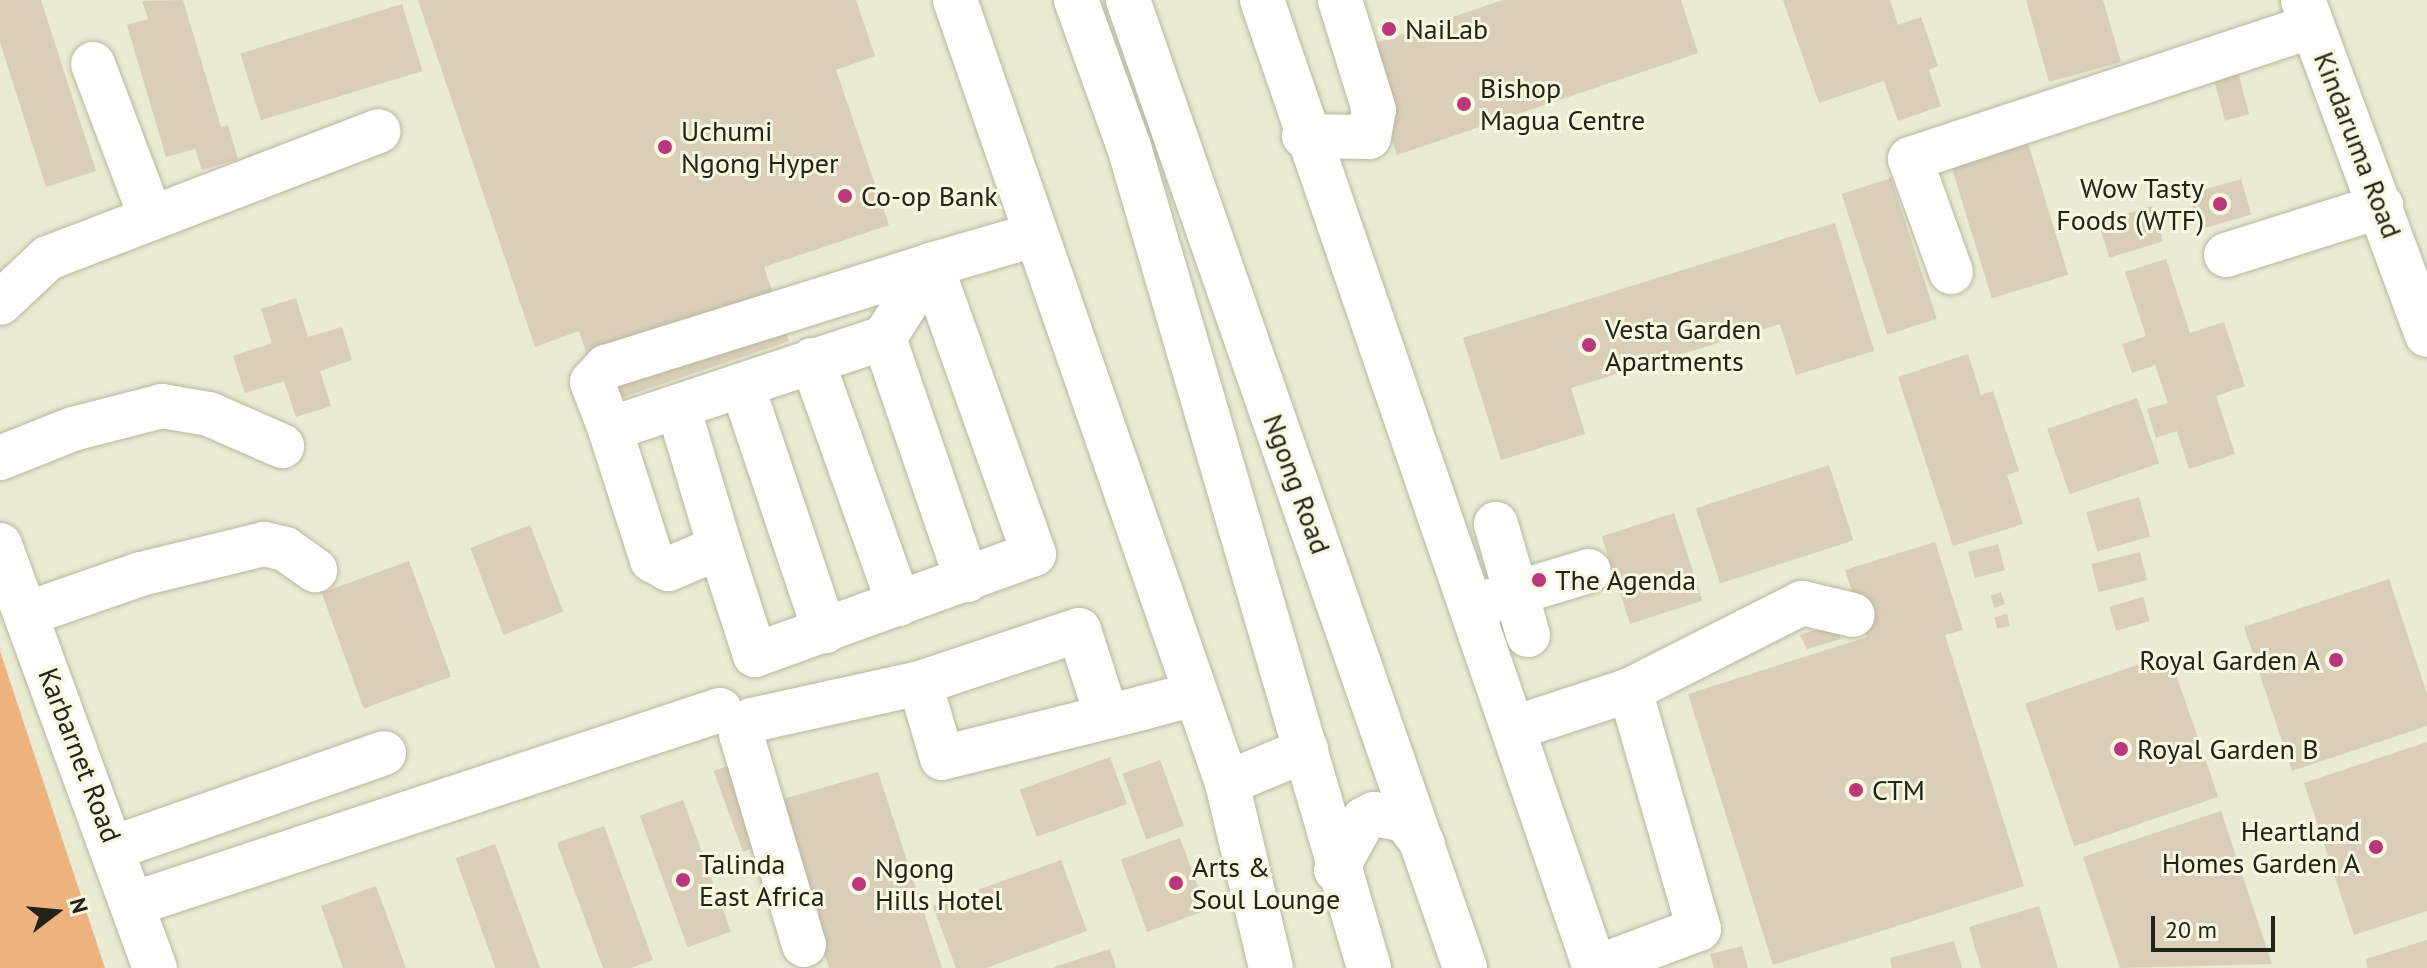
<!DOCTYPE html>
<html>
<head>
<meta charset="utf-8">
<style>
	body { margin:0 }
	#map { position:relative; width:2427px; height:968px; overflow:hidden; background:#e9ebd2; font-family:"PT Sans",sans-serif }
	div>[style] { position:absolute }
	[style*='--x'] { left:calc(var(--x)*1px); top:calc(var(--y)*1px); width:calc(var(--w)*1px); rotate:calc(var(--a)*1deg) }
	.green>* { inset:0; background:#ecb37f }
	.building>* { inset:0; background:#d9ceb7; transform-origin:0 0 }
	.roads { filter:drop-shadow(0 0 2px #b6b79f) drop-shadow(0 0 2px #b6b79f) }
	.minor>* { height:44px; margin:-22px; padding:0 22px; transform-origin:22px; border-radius:22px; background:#fff }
	.major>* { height:44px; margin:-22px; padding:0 22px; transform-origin:22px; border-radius:22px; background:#fff }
	.dots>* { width:22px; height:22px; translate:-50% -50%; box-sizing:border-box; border:4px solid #f7f8df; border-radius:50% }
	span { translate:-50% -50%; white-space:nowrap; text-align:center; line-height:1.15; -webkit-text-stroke:6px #f7f8df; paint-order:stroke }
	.poi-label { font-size:28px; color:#222319 }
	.left { translate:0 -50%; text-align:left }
	.right { translate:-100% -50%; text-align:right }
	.street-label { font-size:28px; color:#222319 }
	.north { position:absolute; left:16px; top:872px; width:80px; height:80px; -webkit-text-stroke:6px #f7f8df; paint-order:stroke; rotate:74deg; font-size:22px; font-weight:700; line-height:32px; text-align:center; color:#222319 }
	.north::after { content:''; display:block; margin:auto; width:28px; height:36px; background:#222319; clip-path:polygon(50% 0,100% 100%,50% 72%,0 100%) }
	.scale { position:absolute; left:2151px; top:916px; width:124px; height:36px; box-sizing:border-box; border:4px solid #222319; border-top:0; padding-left:10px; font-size:24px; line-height:28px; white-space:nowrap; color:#222319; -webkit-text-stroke:6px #f7f8df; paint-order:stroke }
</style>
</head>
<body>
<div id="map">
	<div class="green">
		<i style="clip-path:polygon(0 651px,105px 968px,0 968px)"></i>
	</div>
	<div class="building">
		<i style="clip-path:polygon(0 0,41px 0,96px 171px,46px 187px,0 42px)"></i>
		<i style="clip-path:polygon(183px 0,221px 127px,228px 125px,238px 159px,202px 170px,195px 149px,166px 157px,127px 25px,148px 19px,142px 1px)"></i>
		<i style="clip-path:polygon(418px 0,856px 0,875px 56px,836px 70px,889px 225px,764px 267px,789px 341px,603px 404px,579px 331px,535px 347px)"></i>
		<i style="clip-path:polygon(1503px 0,1681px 0,1698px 53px,1397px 155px,1361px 48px)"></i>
		<i style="clip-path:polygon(1783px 0,1890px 0,1898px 25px,1921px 17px,1938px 66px,1929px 70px,1941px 106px,1898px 121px,1884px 81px,1819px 103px)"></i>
		<i style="clip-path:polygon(2026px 0,2103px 0,2121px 62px,2049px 82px)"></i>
		<i style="left:402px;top:4px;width:70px;height:169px;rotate:73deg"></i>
		<i style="left:2236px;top:65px;width:51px;height:25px;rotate:75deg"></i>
		<i style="left:2027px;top:140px;width:141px;height:80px;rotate:73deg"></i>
		<i style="left:1891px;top:178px;width:148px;height:52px;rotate:72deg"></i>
		<i style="left:2241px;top:179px;width:37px;height:54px;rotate:74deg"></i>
		<i style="left:2152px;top:206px;width:37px;height:56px;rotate:73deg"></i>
		<i style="clip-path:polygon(1835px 223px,1874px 351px,1796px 375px,1780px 324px,1571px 388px,1585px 434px,1501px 460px,1463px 338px)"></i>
		<i style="clip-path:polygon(2166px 259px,2190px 333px,2224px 322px,2245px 386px,2216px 396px,2235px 454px,2189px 469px,2177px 431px,2156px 438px,2147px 409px,2168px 403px,2155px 365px,2132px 373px,2122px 344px,2146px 336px,2125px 272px)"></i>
		<i style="clip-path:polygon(296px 298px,308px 337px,342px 327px,352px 360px,320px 371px,331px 406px,296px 417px,284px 381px,245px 393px,233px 356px,272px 343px,261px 309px)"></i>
		<i style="clip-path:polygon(1968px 354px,1981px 395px,1993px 391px,2019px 471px,2007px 475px,2023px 524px,1953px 546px,1898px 377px)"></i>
		<i style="left:2137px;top:398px;width:69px;height:95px;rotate:71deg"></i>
		<i style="left:1829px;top:465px;width:79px;height:140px;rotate:72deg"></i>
		<i style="left:2139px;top:497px;width:41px;height:55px;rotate:74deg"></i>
		<i style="left:1674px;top:513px;width:92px;height:76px;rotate:72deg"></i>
		<i style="left:530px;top:525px;width:93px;height:64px;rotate:69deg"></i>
		<i style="clip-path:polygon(1935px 542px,1963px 630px,1945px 635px,2024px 886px,1773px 965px,1688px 694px,1867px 637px,1845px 570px)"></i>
		<i style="left:1998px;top:544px;width:27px;height:31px;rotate:75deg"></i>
		<i style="left:2140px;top:552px;width:29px;height:50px;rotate:76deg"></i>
		<i style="left:409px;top:561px;width:123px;height:93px;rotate:70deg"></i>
		<i style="clip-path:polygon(2389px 579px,2427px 694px,2427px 726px,2292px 771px,2244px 627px)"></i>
		<i style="left:2001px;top:592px;width:13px;height:11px;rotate:72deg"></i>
		<i style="left:2143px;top:597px;width:25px;height:35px;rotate:74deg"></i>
		<i style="left:2007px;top:614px;width:12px;height:13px;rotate:76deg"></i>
		<i style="clip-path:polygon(1835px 623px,1841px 639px,1807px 649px,1800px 635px)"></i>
		<i style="left:2169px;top:654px;width:151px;height:152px;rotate:71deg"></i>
		<i style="clip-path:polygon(2427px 742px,2427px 911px,2354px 935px,2304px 783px)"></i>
		<i style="left:1110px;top:757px;width:50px;height:96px;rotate:70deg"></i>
		<i style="left:1160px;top:760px;width:70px;height:40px;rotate:70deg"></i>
		<i style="left:738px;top:762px;width:86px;height:26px;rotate:70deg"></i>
		<i style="clip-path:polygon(878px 772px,942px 968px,829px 968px,776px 801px)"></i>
		<i style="left:683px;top:800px;width:140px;height:46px;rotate:70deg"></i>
		<i style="clip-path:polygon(2221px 811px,2272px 964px,2120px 968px,2083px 857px)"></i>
		<i style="clip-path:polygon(604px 826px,653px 960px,631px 968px,603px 968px,557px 843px)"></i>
		<i style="left:1180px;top:838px;width:77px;height:63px;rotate:70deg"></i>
		<i style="left:495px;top:844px;width:132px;height:42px;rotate:70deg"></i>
		<i style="clip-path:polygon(1061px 860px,1087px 931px,986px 968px,956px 968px,933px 906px)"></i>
		<i style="clip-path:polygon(376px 886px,406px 968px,343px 968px,321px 906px)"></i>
		<i style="clip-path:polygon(2039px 906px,2058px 968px,1981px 968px,1969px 927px)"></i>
		<i style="clip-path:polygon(2427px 940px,2427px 968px,2368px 968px,2366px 959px)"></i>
		<i style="clip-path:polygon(1954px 941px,1962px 968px,1892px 968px,1890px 958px)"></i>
		<i style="clip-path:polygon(1742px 946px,1748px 968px,1714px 968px,1710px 954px)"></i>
		<i style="clip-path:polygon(1110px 949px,1116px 968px,1054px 968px,1054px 967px)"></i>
	</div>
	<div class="roads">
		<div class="minor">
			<i style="--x:955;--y:0;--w:829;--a:70.84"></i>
			<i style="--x:1227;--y:783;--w:190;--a:76.6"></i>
			<i style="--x:1262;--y:0;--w:1024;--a:71.02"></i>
			<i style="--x:1595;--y:968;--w:111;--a:-20.6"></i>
			<i style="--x:1699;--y:929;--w:249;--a:-106.1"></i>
			<i style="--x:2303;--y:0;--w:357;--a:69.7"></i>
			<i style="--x:93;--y:64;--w:161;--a:69.3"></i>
			<i style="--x:1304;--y:136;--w:65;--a:0.9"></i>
			<i style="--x:1369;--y:137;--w:27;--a:-80"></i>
			<i style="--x:1374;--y:110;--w:115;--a:-107.2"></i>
			<i style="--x:2226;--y:255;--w:163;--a:-17.5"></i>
			<i style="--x:1951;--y:272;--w:120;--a:-109.9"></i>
			<i style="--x:1910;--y:159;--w:423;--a:-18.3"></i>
			<i style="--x:0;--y:303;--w:66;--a:-43.2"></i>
			<i style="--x:48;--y:258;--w:354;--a:-21"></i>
			<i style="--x:884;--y:338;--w:256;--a:71.1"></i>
			<i style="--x:812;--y:360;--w:259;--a:70.4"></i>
			<i style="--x:742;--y:385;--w:260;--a:71.4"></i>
			<i style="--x:678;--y:407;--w:146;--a:73.3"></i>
			<i style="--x:610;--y:429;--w:50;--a:-111"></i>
			<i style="--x:592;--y:382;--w:21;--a:-47"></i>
			<i style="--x:606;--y:367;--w:341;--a:-17.4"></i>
			<i style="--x:931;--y:265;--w:307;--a:70.4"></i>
			<i style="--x:1034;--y:554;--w:297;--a:160.1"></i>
			<i style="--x:755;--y:655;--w:114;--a:-108"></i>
			<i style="--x:720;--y:547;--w:56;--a:156.7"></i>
			<i style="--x:669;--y:569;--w:19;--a:-152"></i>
			<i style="--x:652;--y:560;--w:138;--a:-107.8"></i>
			<i style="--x:610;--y:429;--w:289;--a:-18.4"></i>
			<i style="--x:884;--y:338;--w:87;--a:-57.2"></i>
			<i style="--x:931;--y:265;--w:107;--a:-16.2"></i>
			<i style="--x:0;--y:458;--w:79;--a:-21.7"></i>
			<i style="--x:73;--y:429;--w:92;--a:-14.5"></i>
			<i style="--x:162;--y:406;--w:48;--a:9.7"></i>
			<i style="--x:209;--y:414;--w:80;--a:23.7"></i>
			<i style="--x:0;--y:545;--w:451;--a:69.9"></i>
			<i style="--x:1488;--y:602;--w:29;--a:-18"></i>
			<i style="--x:1516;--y:593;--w:72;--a:-106.2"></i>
			<i style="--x:26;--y:614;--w:122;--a:-19.2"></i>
			<i style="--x:141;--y:574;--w:127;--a:-13.7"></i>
			<i style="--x:264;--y:544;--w:22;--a:13"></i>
			<i style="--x:285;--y:549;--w:37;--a:35"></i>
			<i style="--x:1528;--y:635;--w:44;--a:-105.9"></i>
			<i style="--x:1516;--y:593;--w:76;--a:-16.8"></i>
			<i style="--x:1107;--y:717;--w:91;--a:-107.8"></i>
			<i style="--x:1079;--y:630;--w:168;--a:161.6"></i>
			<i style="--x:920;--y:683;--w:78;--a:73.7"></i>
			<i style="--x:942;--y:758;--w:206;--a:-14"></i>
			<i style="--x:1142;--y:708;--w:55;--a:-14.8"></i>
			<i style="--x:1517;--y:727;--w:119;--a:-18.1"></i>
			<i style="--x:1630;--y:690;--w:193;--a:-26.8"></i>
			<i style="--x:1802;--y:603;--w:52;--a:13.2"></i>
			<i style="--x:1227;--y:783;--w:86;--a:-22.7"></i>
			<i style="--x:116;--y:847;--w:284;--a:-19.3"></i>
			<i style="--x:136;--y:903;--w:615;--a:-18.29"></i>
			<i style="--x:804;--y:945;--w:220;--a:-106.6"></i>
			<i style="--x:741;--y:734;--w:18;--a:-52"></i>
			<i style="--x:752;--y:720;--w:172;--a:-12.4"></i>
		</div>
		<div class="major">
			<i style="--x:1076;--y:0;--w:156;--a:70.2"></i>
			<i style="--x:1129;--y:147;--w:855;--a:73.7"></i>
			<i style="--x:1128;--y:0;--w:1025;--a:70.8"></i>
			<i style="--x:1336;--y:870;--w:58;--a:-61.2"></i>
			<i style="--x:1364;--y:819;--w:11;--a:-27"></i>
			<i style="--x:1374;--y:814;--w:32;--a:11"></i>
			<i style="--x:1405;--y:820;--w:30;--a:53"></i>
		</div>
	</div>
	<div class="dots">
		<i style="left:1389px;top:29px;background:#bb367a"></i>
		<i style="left:1464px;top:104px;background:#bb367a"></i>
		<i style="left:665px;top:147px;background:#bb367a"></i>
		<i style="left:845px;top:196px;background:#bb367a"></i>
		<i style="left:2220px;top:204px;background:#bb367a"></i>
		<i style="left:1589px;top:345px;background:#bb367a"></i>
		<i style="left:1539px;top:580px;background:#bb367a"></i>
		<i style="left:2336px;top:660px;background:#bb367a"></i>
		<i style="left:2121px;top:749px;background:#bb367a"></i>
		<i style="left:1856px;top:790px;background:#bb367a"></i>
		<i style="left:2376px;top:847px;background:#bb367a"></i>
		<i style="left:683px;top:880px;background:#bb367a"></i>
		<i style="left:1176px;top:883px;background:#bb367a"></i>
		<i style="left:859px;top:884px;background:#bb367a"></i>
	</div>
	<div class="poi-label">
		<span class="left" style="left:1405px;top:29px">NaiLab</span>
		<span class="left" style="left:1480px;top:104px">Bishop<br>Magua Centre</span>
		<span class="left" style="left:681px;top:147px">Uchumi<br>Ngong Hyper</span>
		<span class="right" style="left:2204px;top:204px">Wow Tasty<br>Foods (WTF)</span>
		<span class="left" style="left:861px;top:196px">Co-op Bank</span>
		<span class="left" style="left:1605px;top:345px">Vesta Garden<br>Apartments</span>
		<span class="left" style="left:1555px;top:580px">The Agenda</span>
		<span class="right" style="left:2320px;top:660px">Royal Garden A</span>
		<span class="left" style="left:2137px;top:749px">Royal Garden B</span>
		<span class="left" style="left:1872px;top:790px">CTM</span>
		<span class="right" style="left:2360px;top:847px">Heartland<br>Homes Garden A</span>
		<span class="left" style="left:699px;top:880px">Talinda<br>East Africa</span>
		<span class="left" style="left:1192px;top:883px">Arts &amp;<br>Soul Lounge</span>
		<span class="left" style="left:875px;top:884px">Ngong<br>Hills Hotel</span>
	</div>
	<div class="street-label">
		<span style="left:2358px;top:145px;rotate:69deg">Kindaruma Road</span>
		<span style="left:1297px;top:484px;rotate:70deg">Ngong Road</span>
		<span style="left:80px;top:755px;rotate:69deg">Karbarnet Road</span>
	</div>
	<div class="north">N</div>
	<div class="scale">20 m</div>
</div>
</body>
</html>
